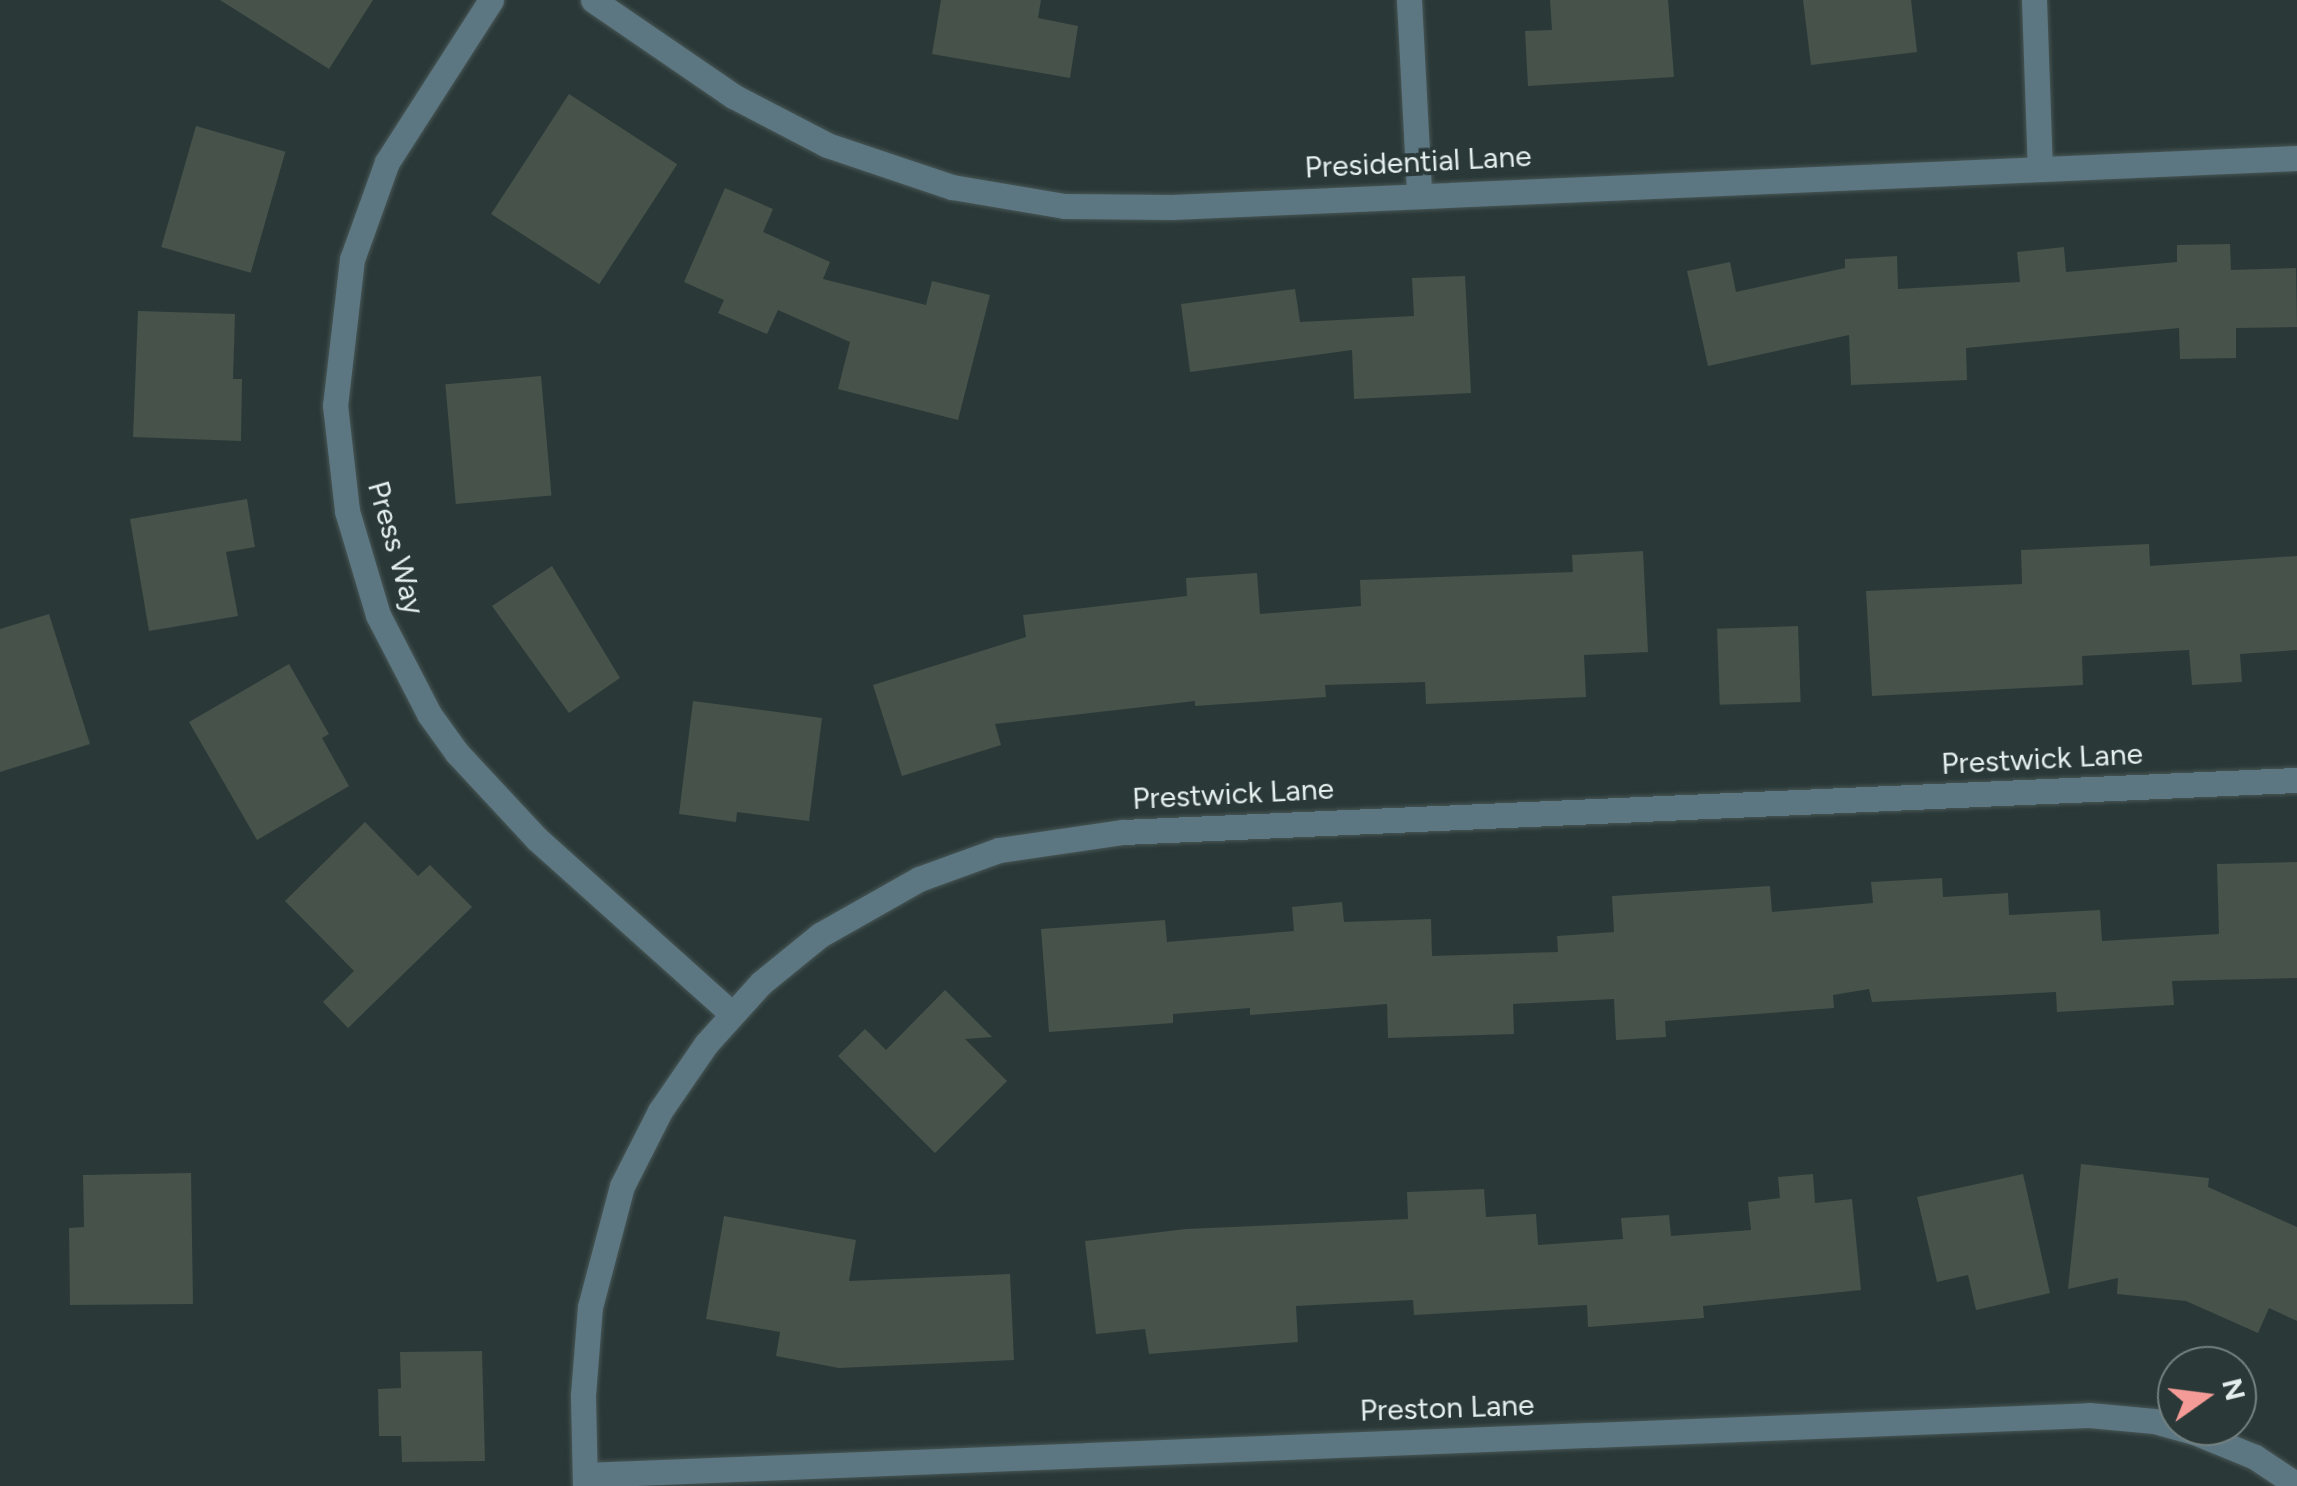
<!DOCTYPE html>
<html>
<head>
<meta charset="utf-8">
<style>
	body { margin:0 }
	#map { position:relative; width:2297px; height:1486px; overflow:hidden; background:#2a3938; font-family:Figtree,sans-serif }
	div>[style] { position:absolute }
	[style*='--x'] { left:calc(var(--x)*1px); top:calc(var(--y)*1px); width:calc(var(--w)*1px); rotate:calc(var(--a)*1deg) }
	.building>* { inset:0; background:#46524a; transform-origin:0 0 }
	.roads { filter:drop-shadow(0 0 2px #485655) drop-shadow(0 0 2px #485655) }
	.street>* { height:25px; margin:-12.5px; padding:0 12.5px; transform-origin:12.5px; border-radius:12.5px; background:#5d7782 }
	span { translate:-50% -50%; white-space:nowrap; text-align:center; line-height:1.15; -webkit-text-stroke:8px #2a3938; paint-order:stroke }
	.street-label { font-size:30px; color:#e4eeed }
	.north { position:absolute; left:2157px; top:1346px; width:100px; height:100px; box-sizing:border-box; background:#2a3938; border:2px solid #748180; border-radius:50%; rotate:76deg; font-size:28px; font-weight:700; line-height:40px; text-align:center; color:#e4eeed }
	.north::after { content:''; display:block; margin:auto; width:35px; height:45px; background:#f59b97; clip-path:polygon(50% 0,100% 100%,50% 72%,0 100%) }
</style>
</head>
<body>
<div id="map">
	<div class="building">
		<i style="clip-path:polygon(220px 0,373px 0,329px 69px)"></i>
		<i style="clip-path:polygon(941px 0,1041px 0,1038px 18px,1078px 26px,1070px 78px,932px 54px)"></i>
		<i style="clip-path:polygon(1550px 0,1668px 0,1674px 77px,1528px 86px,1525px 31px,1552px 30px)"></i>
		<i style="clip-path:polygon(1803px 0,1911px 0,1917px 52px,1811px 65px)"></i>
		<i style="left:569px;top:94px;width:129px;height:143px;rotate:33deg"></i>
		<i style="left:196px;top:126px;width:93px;height:126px;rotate:16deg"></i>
		<i style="clip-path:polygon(725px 188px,773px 209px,763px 232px,830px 262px,823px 279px,926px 305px,932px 281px,990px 295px,958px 420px,838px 389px,850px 342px,778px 310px,767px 334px,718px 313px,724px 300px,684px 282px)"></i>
		<i style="clip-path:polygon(2230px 244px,2231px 270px,2296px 268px,2297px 327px,2236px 328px,2236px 358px,2180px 359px,2179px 328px,1966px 348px,1967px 380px,1851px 385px,1849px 335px,1708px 366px,1687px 271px,1730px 262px,1736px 292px,1845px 268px,1845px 259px,1897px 256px,1898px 289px,2020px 282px,2017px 252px,2064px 247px,2066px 272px,2177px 262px,2177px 245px)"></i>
		<i style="clip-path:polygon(1465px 276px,1471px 393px,1354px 399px,1352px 350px,1190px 372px,1181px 304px,1295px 289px,1300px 322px,1414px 316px,1412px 278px)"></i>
		<i style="clip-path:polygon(138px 311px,235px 314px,233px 379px,242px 379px,241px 441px,133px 437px)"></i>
		<i style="left:541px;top:376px;width:120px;height:96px;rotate:85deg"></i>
		<i style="clip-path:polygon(247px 499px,255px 547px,226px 552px,238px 616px,149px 631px,130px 519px)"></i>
		<i style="clip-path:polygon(2149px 544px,2150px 566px,2297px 556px,2297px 650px,2240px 654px,2242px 682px,2192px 685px,2189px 650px,2082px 656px,2083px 685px,1872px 696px,1866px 591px,2022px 584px,2021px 550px)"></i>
		<i style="clip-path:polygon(1643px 551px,1648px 652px,1584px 655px,1586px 697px,1426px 704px,1425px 682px,1325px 685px,1326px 697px,1195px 706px,1195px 701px,995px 724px,1001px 745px,902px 776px,873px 685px,1026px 637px,1023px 615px,1187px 596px,1186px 578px,1257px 573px,1260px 614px,1361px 606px,1360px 580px,1573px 572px,1572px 555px)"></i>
		<i style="clip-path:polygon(552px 566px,620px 678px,569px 713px,492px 606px)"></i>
		<i style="clip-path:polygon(49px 614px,90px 744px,0 772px,0 629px)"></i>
		<i style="left:1798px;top:626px;width:76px;height:81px;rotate:88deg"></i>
		<i style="clip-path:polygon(289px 664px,329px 734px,322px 738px,349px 786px,257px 840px,189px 722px)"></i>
		<i style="clip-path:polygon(693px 701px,822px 718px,809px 821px,737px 812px,736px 822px,679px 814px)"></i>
		<i style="clip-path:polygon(365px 822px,418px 876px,430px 865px,472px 907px,348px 1028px,323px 1002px,354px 971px,285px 901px)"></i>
		<i style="clip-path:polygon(2297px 862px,2297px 978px,2172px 981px,2174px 1005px,2057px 1012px,2056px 992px,1872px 1002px,1869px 989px,1833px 995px,1834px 1008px,1665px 1021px,1666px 1037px,1616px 1040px,1614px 999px,1513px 1004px,1514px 1034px,1388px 1038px,1387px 1004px,1250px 1015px,1250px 1008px,1173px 1014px,1173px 1023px,1049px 1032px,1041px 929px,1165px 920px,1167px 942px,1294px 931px,1292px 907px,1342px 902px,1344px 922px,1431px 919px,1432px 956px,1558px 952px,1557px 936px,1614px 932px,1612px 896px,1770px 886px,1772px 912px,1873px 903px,1871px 882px,1942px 878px,1943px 897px,2008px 893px,2009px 915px,2100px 910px,2102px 941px,2219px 934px,2217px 864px)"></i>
		<i style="clip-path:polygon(945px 990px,992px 1037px,965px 1039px,1007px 1081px,935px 1153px,838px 1056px,865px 1029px,886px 1050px)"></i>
		<i style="clip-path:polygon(2081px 1164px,2209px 1178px,2208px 1187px,2297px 1227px,2297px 1321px,2269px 1308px,2258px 1333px,2186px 1301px,2117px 1294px,2118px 1278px,2068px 1289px)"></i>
		<i style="clip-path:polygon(191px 1173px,193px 1304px,70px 1305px,69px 1228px,84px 1227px,83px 1175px)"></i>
		<i style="clip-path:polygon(1813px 1174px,1815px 1203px,1852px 1199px,1861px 1290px,1703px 1306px,1704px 1318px,1588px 1327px,1587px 1305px,1414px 1315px,1413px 1300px,1296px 1306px,1298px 1342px,1149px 1354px,1145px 1329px,1096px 1334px,1085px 1241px,1186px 1229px,1408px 1219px,1407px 1192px,1484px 1189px,1486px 1217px,1536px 1214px,1538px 1245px,1623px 1239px,1621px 1218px,1669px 1215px,1671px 1236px,1751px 1230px,1748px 1202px,1780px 1198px,1778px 1177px)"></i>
		<i style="clip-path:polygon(2023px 1174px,2050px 1293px,1976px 1310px,1968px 1275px,1937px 1282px,1917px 1197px)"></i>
		<i style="clip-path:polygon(724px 1216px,856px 1240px,849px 1281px,1010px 1274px,1014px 1360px,839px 1368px,776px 1356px,780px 1332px,706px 1319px)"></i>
		<i style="clip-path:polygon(482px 1351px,485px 1461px,402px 1462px,401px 1436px,379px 1436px,378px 1389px,401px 1388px,400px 1352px)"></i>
	</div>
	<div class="roads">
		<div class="street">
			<i style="--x:491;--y:0;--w:193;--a:122.7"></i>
			<i style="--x:387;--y:162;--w:103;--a:109.8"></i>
			<i style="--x:352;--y:259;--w:147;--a:96.6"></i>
			<i style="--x:335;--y:405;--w:107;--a:83.5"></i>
			<i style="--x:347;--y:511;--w:109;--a:73.4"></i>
			<i style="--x:378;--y:615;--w:111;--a:62.7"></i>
			<i style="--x:429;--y:714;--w:48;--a:54.3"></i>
			<i style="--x:457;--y:753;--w:117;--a:47.1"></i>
			<i style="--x:537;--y:839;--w:262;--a:41.9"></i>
			<i style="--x:593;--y:0;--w:170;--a:34.4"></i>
			<i style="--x:733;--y:96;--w:106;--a:27.5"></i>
			<i style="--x:827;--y:145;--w:132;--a:18.6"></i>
			<i style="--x:952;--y:187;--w:114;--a:9.6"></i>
			<i style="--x:1064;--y:206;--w:108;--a:0.5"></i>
			<i style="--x:1172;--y:207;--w:1126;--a:-2.49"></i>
			<i style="--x:1409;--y:0;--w:194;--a:87"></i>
			<i style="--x:2034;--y:0;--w:169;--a:88"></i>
			<i style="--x:585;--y:1475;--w:1505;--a:-2.28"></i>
			<i style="--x:2089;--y:1415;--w:65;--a:5.3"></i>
			<i style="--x:2154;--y:1421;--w:41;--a:15.4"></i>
			<i style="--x:2194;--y:1432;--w:66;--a:22.3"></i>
			<i style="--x:2255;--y:1457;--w:50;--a:33.7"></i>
			<i style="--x:585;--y:1486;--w:91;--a:-91.3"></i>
			<i style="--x:583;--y:1395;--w:88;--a:-85.5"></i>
			<i style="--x:590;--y:1307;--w:125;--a:-75.2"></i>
			<i style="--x:622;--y:1186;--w:84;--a:-63.1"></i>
			<i style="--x:660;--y:1111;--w:81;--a:-55.5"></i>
			<i style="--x:706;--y:1044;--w:82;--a:-48"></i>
			<i style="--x:761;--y:983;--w:76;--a:-39.1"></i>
			<i style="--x:820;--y:935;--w:114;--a:-29.5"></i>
			<i style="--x:919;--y:879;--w:85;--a:-19.9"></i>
			<i style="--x:999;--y:850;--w:125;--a:-8.3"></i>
			<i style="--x:1123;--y:832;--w:1175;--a:-2.54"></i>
		</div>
	</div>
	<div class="street-label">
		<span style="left:1418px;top:162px;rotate:-3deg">Presidential Lane</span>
		<span style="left:396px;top:548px;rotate:74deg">Press Way</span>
		<span style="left:2042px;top:759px;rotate:-3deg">Prestwick Lane</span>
		<span style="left:1233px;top:794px;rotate:-3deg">Prestwick Lane</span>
		<span style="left:1447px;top:1408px;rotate:-2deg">Preston Lane</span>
	</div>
	<div class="north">N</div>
</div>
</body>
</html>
